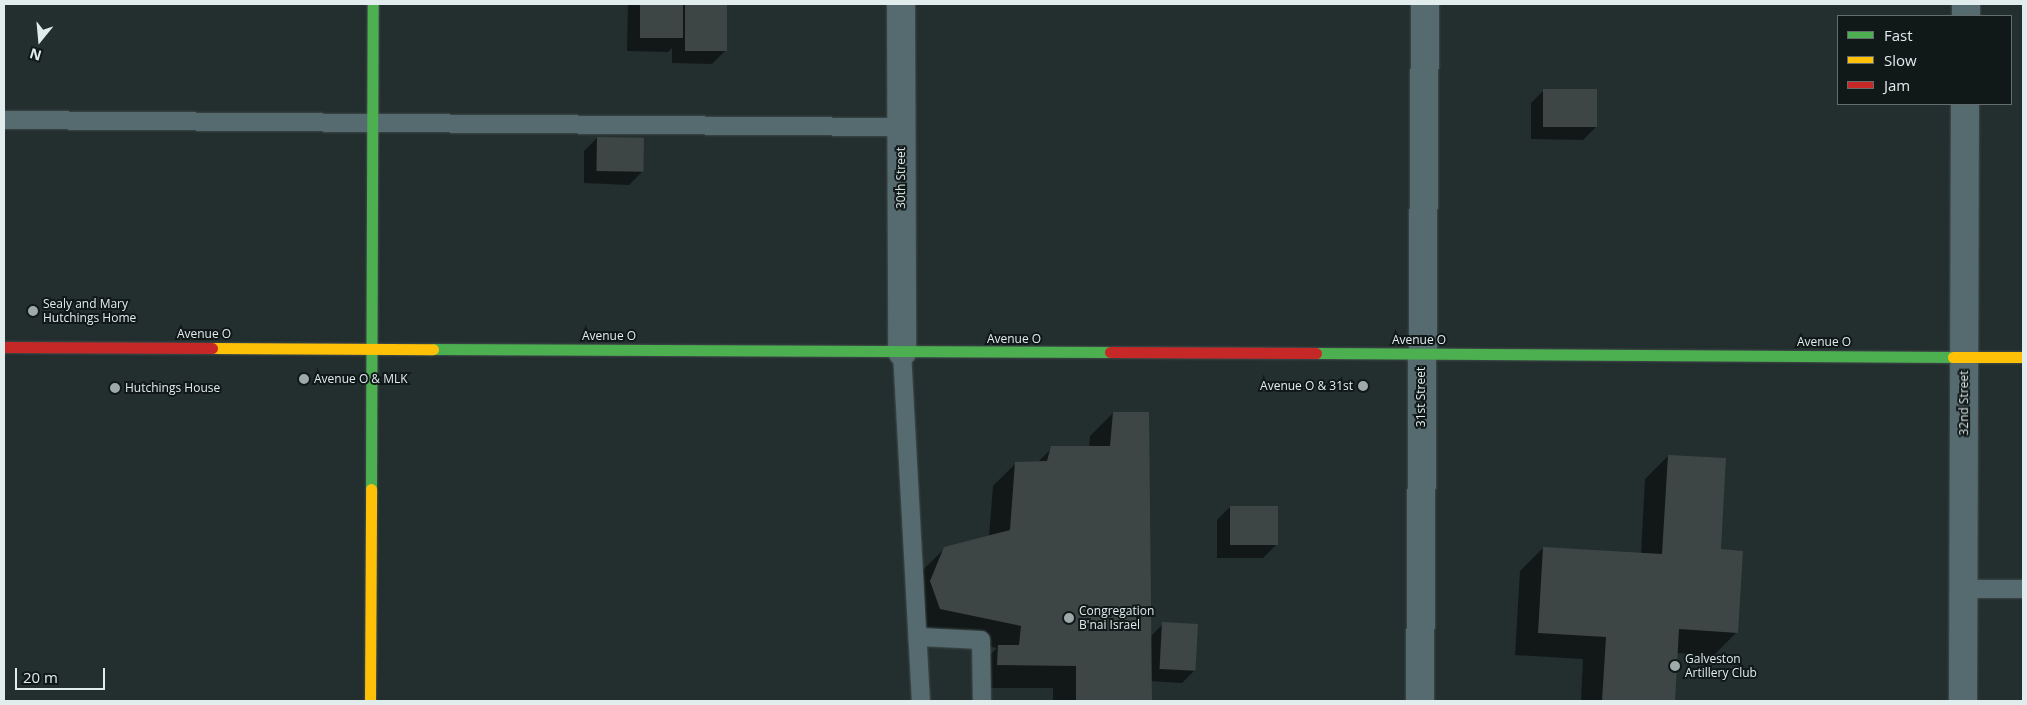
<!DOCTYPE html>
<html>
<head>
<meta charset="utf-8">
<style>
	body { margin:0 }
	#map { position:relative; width:2027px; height:705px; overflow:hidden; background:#232e2e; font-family:"Open Sans",sans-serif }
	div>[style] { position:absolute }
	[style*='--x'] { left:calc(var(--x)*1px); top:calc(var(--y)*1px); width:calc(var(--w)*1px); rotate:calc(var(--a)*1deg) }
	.shadow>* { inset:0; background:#0007 }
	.building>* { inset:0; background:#3d4645; transform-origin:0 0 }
	.roads { filter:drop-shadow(0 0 1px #424c4c) drop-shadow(0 0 1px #424c4c) }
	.lane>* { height:18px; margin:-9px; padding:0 9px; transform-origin:9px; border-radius:9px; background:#556b70 }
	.street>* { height:28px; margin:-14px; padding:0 14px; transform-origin:14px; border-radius:14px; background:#556b70 }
	.fast>* { height:11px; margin:-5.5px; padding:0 5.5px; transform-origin:5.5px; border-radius:5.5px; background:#4caf50 }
	.slow>* { height:11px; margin:-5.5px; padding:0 5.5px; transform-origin:5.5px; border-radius:5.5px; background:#ffc107 }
	.jam>* { height:11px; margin:-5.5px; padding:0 5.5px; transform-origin:5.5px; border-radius:5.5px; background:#c62828 }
	.dots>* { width:14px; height:14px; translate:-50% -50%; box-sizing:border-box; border:2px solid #101818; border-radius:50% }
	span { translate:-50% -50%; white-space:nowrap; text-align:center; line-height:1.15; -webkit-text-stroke:4px #101818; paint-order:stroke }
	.street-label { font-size:12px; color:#e1ecec }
	.poi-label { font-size:12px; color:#e1ecec }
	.left { translate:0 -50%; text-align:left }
	.right { translate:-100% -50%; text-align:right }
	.frame { position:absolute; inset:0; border:5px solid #e1ecec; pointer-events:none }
	.legend { position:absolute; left:1837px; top:15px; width:175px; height:90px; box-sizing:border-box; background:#101818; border:1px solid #646d6d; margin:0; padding:6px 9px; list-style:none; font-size:15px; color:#e1ecec }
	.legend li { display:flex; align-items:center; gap:10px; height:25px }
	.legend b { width:25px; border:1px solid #646d6d }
	.north { position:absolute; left:15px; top:15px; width:50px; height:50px; -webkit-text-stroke:4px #101818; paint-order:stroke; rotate:197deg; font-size:14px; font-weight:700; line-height:20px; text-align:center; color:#e1ecec }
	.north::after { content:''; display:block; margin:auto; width:18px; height:22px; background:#e1ecec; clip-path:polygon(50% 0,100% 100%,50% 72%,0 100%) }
	.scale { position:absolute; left:15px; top:668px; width:90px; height:22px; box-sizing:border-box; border:2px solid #e1ecec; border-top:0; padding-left:6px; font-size:15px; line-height:18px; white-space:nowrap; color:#e1ecec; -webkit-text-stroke:4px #101818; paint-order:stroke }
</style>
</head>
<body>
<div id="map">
	<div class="shadow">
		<i style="clip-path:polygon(628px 4px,726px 4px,725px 51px,712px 64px,672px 63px,672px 48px,668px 52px,627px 51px)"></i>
		<i style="clip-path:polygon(1544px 90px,1596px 127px,1583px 140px,1531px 139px,1531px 103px)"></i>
		<i style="clip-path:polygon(597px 138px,642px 172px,629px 185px,584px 183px,584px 151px)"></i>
		<i style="clip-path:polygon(1113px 413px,1150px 637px,1163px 624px,1195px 670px,1182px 683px,1150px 681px,1150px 701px,1053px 701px,1053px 688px,974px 688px,976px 669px,997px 648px,917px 631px,921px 572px,945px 548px,989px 536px,993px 486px,1016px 463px,1037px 463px,1052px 448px,1089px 447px,1090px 436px)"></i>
		<i style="clip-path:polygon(1668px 456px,1720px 550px,1737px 632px,1714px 655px,1677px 653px,1674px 701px,1581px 701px,1583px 659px,1515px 655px,1520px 571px,1543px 548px,1641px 554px,1645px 479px)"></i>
		<i style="clip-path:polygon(1230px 507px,1276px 545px,1263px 558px,1217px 558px,1217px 520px)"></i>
	</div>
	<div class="building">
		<i style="left:640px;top:4px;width:43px;height:34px"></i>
		<i style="left:685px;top:4px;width:42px;height:47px"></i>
		<i style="left:1543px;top:89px;width:54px;height:38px"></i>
		<i style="left:597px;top:137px;width:47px;height:34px;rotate:1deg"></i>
		<i style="clip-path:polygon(1113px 412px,1149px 412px,1152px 701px,1076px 701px,1076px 666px,997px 665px,998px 645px,1019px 645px,1021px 626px,940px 609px,930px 581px,944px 547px,1010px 530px,1015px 462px,1047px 461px,1051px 446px,1110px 446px)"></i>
		<i style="clip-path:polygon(1668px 455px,1726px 458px,1721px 549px,1743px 551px,1738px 633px,1679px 629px,1675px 701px,1602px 701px,1606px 637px,1538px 633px,1543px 547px,1662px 554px)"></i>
		<i style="left:1230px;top:506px;width:48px;height:39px"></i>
		<i style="left:1162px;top:622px;width:36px;height:47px;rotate:3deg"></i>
	</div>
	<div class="roads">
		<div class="lane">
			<i style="--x:4;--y:120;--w:897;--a:0.45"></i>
			<i style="--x:902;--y:352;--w:350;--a:86.9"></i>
			<i style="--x:1964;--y:589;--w:59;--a:0"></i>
			<i style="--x:920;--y:637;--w:61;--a:2.8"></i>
			<i style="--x:981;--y:640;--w:61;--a:89.1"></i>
		</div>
		<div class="street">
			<i style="--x:901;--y:4;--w:348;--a:89.8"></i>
			<i style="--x:1966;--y:16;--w:12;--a:-90"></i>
			<i style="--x:1420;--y:701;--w:697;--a:-89.59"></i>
			<i style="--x:1963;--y:701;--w:597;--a:-89.81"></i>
		</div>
		<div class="fast">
			<i style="--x:433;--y:349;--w:677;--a:0.25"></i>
			<i style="--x:1316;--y:353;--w:637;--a:0.36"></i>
			<i style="--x:371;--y:489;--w:485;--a:-89.8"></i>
		</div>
		<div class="slow">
			<i style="--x:212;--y:348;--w:221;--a:0.3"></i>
			<i style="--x:1953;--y:357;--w:70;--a:0"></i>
			<i style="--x:370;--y:701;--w:212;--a:-89.7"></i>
		</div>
		<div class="jam">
			<i style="--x:4;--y:347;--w:208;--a:0.3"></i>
			<i style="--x:1110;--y:352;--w:206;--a:0.3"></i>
		</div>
	</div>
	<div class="dots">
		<i style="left:33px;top:311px;background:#9eaaaa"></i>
		<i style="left:304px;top:379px;background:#9eaaaa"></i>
		<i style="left:1363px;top:386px;background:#9eaaaa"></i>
		<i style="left:115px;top:388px;background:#9eaaaa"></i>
		<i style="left:1069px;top:618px;background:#9eaaaa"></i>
		<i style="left:1675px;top:666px;background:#9eaaaa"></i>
	</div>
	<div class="street-label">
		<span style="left:901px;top:178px;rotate:-90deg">30th Street</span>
		<span style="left:204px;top:334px">Avenue O</span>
		<span style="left:609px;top:336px">Avenue O</span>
		<span style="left:1014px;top:339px">Avenue O</span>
		<span style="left:1419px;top:340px">Avenue O</span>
		<span style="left:1824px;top:342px">Avenue O</span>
		<span style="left:1421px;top:397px;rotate:-90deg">31st Street</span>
		<span style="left:1964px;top:403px;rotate:-90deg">32nd Street</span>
	</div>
	<div class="poi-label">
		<span class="left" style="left:43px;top:311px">Sealy and Mary<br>Hutchings Home</span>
		<span class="left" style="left:314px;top:379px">Avenue O &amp; MLK</span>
		<span class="right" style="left:1353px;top:386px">Avenue O &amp; 31st</span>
		<span class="left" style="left:125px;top:388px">Hutchings House</span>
		<span class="left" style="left:1079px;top:618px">Congregation<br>B'nai Israel</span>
		<span class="left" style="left:1685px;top:666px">Galveston<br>Artillery Club</span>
	</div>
	<div class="frame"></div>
	<ul class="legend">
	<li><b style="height:6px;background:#4caf50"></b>Fast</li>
	<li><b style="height:6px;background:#ffc107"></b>Slow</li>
	<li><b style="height:6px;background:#c62828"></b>Jam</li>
	</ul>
	<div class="north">N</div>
	<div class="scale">20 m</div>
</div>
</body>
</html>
